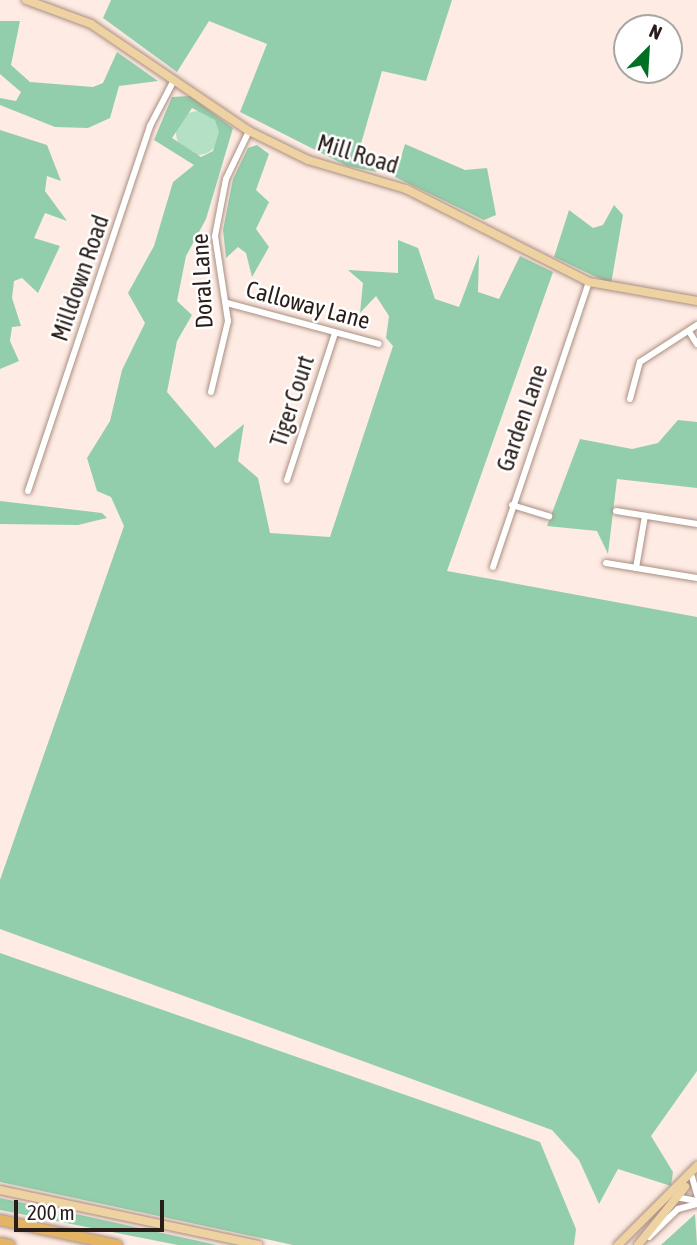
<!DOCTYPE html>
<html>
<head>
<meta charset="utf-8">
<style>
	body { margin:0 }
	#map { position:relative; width:697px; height:1245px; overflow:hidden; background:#feebe3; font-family:"Asap Condensed",sans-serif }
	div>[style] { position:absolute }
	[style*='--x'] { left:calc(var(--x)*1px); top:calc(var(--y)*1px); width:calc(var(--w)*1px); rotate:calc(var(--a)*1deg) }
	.green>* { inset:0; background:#b4e0c6 }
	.round { border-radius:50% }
	.forest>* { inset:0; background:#92ceab }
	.roads { filter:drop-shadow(0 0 2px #a98e81) drop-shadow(0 0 2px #a98e81) }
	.minor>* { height:6px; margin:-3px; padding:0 3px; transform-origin:3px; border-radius:3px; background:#fff }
	.major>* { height:8px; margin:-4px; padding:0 4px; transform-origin:4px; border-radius:4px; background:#eed2a2 }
	.highway>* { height:10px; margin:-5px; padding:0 5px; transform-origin:5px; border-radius:5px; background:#e2b464 }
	span { translate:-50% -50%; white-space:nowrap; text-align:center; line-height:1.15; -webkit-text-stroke:5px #fff; paint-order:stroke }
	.street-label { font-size:24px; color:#281d19 }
	.north { position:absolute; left:613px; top:14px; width:70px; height:70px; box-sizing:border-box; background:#fff; border:2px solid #a9a5a3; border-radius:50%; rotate:24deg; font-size:19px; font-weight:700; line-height:28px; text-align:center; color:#281d19 }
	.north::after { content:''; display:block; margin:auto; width:24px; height:32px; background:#007022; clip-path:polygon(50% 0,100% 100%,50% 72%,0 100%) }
	.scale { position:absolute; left:14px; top:1200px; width:150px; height:32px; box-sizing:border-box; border:4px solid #281d19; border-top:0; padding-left:9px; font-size:21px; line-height:24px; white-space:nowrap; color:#281d19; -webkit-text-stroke:5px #fff; paint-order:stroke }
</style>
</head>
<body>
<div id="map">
	<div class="green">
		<i class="round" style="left:176px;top:111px;width:44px;height:44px"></i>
	</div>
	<div class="forest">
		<i style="clip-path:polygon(111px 0,452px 0,426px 81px,382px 71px,358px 154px,377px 172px,347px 166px,240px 112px,267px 44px,209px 21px,177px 72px,103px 18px)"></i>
		<i style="clip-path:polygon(0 21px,20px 21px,11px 65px,30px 82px,93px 87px,103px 83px,117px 52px,158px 81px,119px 86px,110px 118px,88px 128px,55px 127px,0 105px,0 98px,16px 101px,21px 92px,0 74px)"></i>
		<i style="clip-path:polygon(evenodd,190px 96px,233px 128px,206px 219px,186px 256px,177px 301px,192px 315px,177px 341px,167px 392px,215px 448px,244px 424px,238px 461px,258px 478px,270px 533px,330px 537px,393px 346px,386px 338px,389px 316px,376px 296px,360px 313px,363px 283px,348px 270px,398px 273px,398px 240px,418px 248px,435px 299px,459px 307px,479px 254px,478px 292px,499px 299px,520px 256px,553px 272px,447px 571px,697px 617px,697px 1071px,651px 1136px,673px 1172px,671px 1186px,618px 1169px,599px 1204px,579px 1160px,552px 1130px,0 929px,0 880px,124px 526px,111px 497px,97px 491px,87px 458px,110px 421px,122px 370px,145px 323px,128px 293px,154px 246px,173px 182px,194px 165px,154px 140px,172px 97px,190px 96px,192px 108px,215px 120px,219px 132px,213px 151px,201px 157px,172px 138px,192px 108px)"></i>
		<i style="clip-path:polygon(0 130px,47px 145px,61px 181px,47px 176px,45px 191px,67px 221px,45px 213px,34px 238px,60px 246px,38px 293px,22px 278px,14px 281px,12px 298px,21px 326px,12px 327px,10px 341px,19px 361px,0 369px)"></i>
		<i style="clip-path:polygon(405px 144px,465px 170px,487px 168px,496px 215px,484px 220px,395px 177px)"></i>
		<i style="clip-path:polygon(257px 145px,269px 154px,256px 190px,269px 202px,256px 229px,269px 247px,252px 277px,246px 253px,238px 247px,226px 258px,223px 230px,233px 179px,248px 148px)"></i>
		<i style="clip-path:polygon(614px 205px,623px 215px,611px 284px,554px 257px,569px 210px,593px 228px,603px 225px)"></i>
		<i style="clip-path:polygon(678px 420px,697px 422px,697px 488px,617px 479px,608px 554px,597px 531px,547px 526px,580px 439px,632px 449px,658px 443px)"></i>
		<i style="clip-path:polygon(0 501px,102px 513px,107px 518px,78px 525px,0 524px)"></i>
		<i style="clip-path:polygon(0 953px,540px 1142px,576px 1229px,574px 1245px,293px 1245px,0 1182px)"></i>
		<i style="clip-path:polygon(0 1198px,76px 1214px,217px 1245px,178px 1245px,0 1210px)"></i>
		<i style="clip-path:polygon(695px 1214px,697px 1245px,661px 1245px)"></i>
	</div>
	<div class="roads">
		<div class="minor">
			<i style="--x:227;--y:303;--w:157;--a:15.1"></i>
			<i style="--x:690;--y:333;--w:13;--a:58"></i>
			<i style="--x:211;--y:392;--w:73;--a:-76.5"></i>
			<i style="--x:228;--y:321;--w:86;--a:-98.7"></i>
			<i style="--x:215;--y:236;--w:58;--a:-79.1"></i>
			<i style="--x:226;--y:179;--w:53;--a:-64.4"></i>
			<i style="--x:630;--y:399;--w:38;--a:-75"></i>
			<i style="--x:640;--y:362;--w:68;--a:-33"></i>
			<i style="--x:287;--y:480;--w:155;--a:-71.9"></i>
			<i style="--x:28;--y:491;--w:385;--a:-71.5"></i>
			<i style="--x:150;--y:126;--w:52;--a:-62.4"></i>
			<i style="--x:512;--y:505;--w:39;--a:17"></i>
			<i style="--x:616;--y:511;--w:82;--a:9.1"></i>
			<i style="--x:606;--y:563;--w:92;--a:9.4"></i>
			<i style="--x:493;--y:567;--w:301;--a:-71.4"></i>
			<i style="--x:636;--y:568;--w:53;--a:-80.2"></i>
			<i style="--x:692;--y:1177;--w:19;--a:74"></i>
			<i style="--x:676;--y:1197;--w:21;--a:11"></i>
			<i style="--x:649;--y:1237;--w:40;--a:-44"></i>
			<i style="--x:678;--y:1209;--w:20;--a:-15"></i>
		</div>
		<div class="major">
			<i style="--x:26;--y:0;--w:69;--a:20.3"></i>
			<i style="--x:91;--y:24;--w:191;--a:34.1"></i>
			<i style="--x:249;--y:131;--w:66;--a:26.2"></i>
			<i style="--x:308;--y:160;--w:102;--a:16.5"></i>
			<i style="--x:406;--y:189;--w:205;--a:26.9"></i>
			<i style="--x:589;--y:282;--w:110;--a:10"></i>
			<i style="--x:0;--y:1190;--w:264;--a:12"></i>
			<i style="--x:618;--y:1245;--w:112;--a:-45"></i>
			<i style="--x:638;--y:1245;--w:75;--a:-51"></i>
		</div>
		<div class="highway">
			<i style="--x:0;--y:1220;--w:120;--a:12.1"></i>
			<i style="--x:0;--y:1243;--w:10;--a:11"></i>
		</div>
	</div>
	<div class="street-label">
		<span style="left:358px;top:154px;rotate:17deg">Mill Road</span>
		<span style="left:80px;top:278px;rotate:-71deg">Milldown Road</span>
		<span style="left:202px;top:281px;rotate:-93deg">Doral Lane</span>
		<span style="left:308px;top:305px;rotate:15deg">Calloway Lane</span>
		<span style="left:292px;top:401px;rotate:-72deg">Tiger Court</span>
		<span style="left:522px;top:418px;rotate:-71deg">Garden Lane</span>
	</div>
	<div class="north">N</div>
	<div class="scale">200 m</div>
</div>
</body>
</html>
